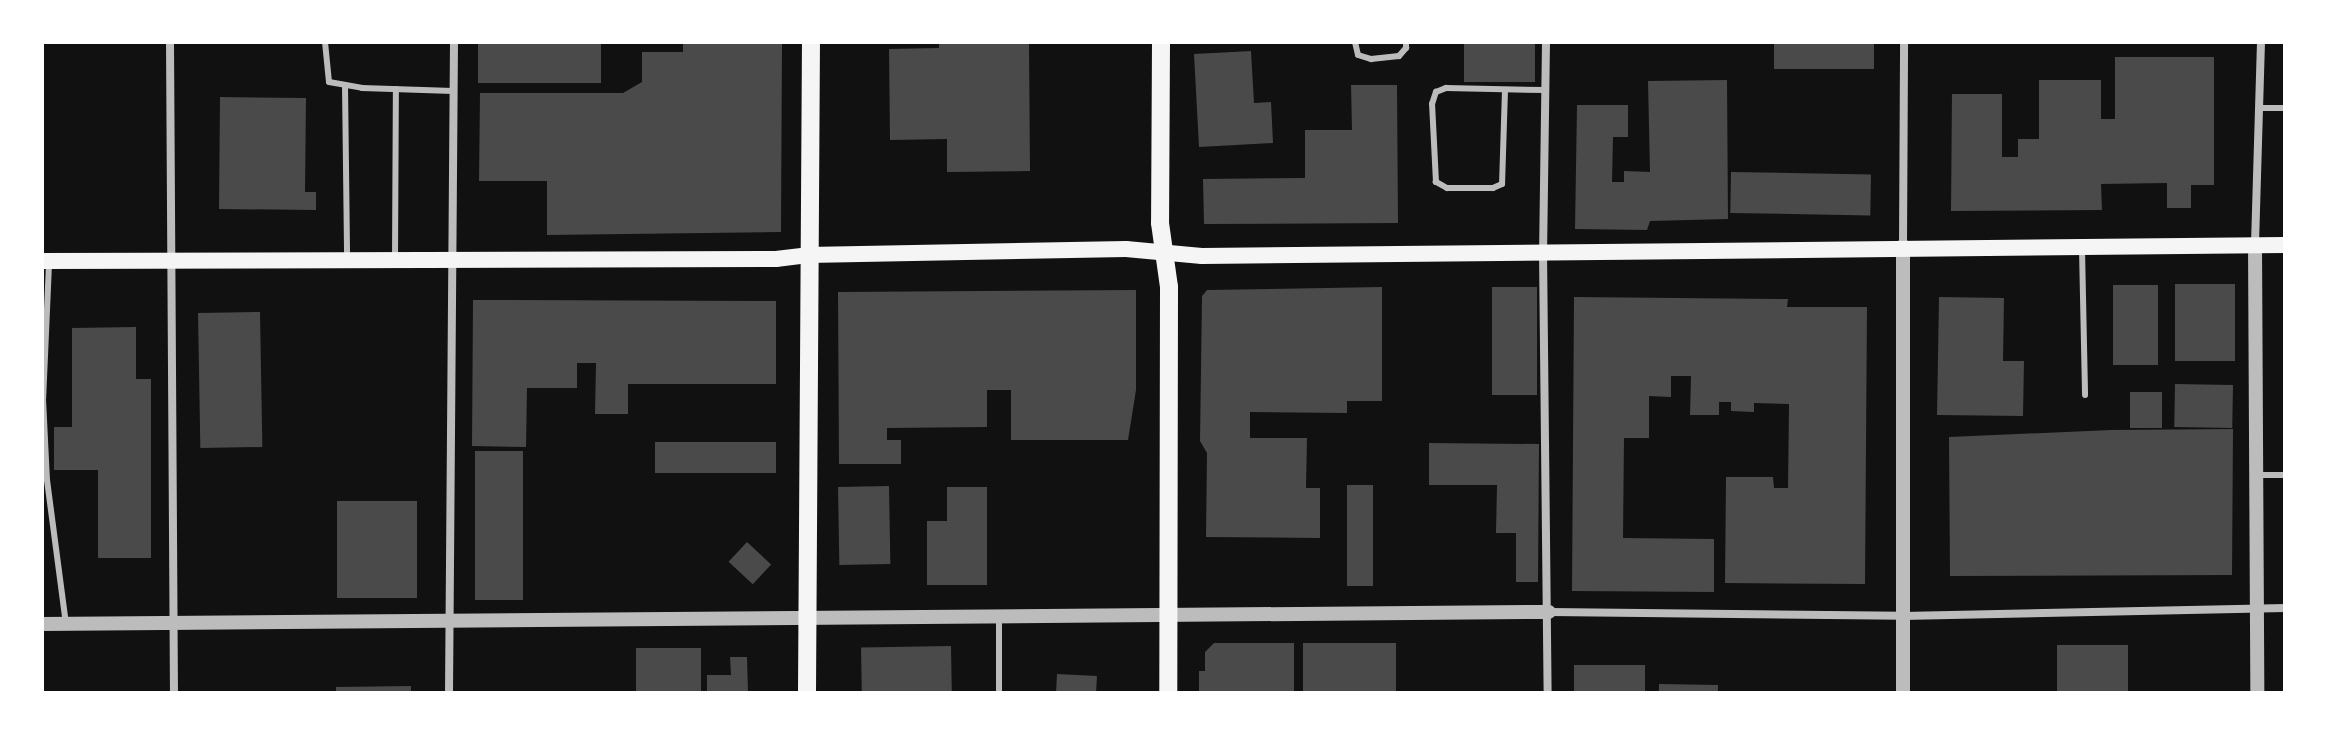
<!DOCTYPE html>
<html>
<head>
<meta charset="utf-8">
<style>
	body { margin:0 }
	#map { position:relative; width:2327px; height:735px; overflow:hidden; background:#111; font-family:"Golos Text",sans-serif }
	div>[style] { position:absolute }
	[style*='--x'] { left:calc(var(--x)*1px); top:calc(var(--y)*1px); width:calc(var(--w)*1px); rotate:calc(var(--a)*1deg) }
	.building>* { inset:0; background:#4a4a4a; transform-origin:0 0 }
	.service>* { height:6px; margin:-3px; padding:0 3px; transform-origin:3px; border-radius:3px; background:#bcbcbc }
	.minor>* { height:8px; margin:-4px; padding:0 4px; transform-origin:4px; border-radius:4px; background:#bcbcbc }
	.tertiary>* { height:14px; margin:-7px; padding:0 7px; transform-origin:7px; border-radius:7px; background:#bcbcbc }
	.secondary>* { height:16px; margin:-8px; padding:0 8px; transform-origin:8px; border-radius:8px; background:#f5f5f5 }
	.primary>* { height:18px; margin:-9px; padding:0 9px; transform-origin:9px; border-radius:9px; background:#f5f5f5 }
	span { translate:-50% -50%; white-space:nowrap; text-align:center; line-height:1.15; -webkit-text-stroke:8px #fff; paint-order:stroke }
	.frame { position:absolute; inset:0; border:44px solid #fff; pointer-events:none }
</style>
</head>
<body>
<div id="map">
	<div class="building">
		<i style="left:478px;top:42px;width:123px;height:41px"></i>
		<i style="clip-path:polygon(683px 42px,782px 42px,781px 232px,547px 235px,547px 181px,479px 181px,480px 93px,623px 93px,642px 82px,642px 52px,683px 52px)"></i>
		<i style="clip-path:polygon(939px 42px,1029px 42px,1030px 171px,947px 172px,947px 139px,890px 140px,889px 49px,939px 48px)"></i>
		<i style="left:1464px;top:42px;width:71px;height:40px"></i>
		<i style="left:1774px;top:42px;width:100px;height:27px"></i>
		<i style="clip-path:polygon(1251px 51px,1254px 103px,1271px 102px,1273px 143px,1199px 147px,1194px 54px)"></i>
		<i style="clip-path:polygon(2115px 57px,2214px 57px,2214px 185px,2191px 185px,2191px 208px,2167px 208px,2167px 183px,2101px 184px,2102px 210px,1951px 211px,1952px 94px,2002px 94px,2002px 157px,2018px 157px,2018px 139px,2039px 139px,2039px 80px,2101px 80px,2101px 119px,2115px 119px)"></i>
		<i style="clip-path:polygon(1727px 80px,1728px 219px,1650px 221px,1647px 230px,1575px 229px,1577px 105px,1628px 105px,1628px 137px,1613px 137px,1612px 182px,1624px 182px,1624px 171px,1650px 172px,1648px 81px)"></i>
		<i style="clip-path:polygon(1351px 85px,1397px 85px,1398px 223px,1204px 224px,1203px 179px,1305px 178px,1305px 130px,1352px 130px)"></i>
		<i style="clip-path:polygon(220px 97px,306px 98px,305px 192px,316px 192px,316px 210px,219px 209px)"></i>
		<i style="left:1731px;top:172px;width:140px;height:41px;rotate:1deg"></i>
		<i style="left:2175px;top:284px;width:60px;height:77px"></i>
		<i style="left:2113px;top:285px;width:45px;height:80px"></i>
		<i style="clip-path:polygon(1382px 287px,1382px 401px,1347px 401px,1347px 413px,1250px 412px,1250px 438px,1307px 438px,1306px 488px,1320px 488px,1320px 538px,1206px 537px,1207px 453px,1200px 441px,1202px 296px,1207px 290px)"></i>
		<i style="left:1492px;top:287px;width:45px;height:108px"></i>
		<i style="clip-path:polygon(1136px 290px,1136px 390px,1128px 440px,1011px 440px,1011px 390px,987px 390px,987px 427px,887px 428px,887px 440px,901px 440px,901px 464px,839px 464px,838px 292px)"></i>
		<i style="clip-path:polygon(1574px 297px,1788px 299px,1787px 307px,1867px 307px,1865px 584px,1725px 583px,1726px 477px,1773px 477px,1774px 488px,1788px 488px,1789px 404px,1754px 403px,1754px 412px,1731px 411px,1731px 402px,1719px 402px,1719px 415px,1690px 415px,1691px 376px,1671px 376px,1671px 397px,1649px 396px,1649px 438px,1624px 438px,1623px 538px,1714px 539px,1714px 592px,1572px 591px)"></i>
		<i style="clip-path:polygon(1939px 297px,2004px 298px,2003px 361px,2024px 361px,2023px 416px,1937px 415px)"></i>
		<i style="clip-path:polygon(473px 300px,776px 301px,776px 384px,628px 384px,628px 414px,595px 414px,596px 363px,577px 363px,577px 388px,527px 388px,526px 447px,472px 446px)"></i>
		<i style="left:260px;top:312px;width:135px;height:62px;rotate:89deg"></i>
		<i style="clip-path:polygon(136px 327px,136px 379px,151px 379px,151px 558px,98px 558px,98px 470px,54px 470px,54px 427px,72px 427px,72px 328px)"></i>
		<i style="left:2175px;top:384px;width:58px;height:43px;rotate:1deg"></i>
		<i style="left:2130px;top:392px;width:32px;height:36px"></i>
		<i style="clip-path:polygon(2233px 429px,2232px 575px,1950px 576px,1949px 437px,2111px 430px)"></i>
		<i style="left:655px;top:442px;width:121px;height:31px"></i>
		<i style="clip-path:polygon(1429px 443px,1539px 444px,1538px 582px,1516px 582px,1516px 533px,1496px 533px,1497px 485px,1429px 485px)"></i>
		<i style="left:523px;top:451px;width:149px;height:48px;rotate:90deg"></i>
		<i style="left:1347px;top:485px;width:26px;height:101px"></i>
		<i style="left:889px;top:486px;width:78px;height:51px;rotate:89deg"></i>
		<i style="clip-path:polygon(947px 487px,987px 487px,987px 585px,927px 585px,927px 521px,947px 521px)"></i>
		<i style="left:337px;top:501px;width:80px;height:97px"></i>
		<i style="left:747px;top:542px;width:33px;height:27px;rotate:43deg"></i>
		<i style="clip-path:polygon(1214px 643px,1294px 643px,1294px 693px,1199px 693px,1199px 671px,1205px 671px,1205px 652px)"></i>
		<i style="left:1303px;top:643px;width:93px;height:50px"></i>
		<i style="left:2057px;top:645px;width:71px;height:48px"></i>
		<i style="left:951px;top:646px;width:47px;height:90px;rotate:89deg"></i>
		<i style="left:636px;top:648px;width:65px;height:45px"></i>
		<i style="clip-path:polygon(730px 657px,747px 657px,748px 693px,707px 693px,707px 675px,731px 675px)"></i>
		<i style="left:1574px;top:665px;width:71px;height:28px"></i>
		<i style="left:1057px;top:674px;width:40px;height:19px;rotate:3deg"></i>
		<i style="left:1659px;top:684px;width:59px;height:9px;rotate:1deg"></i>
		<i style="clip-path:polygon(411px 686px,411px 693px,336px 693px,336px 687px)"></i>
	</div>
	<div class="service">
		<i style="--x:325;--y:42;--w:40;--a:84.3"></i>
		<i style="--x:329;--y:82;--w:34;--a:10"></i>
		<i style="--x:362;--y:88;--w:91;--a:1.9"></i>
		<i style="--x:1355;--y:42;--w:13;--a:77"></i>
		<i style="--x:1358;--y:55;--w:14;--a:17"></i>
		<i style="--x:1371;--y:59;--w:28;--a:-6"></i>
		<i style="--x:1399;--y:56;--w:11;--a:-49"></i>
		<i style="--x:1406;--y:48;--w:6;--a:-90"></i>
		<i style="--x:345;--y:85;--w:173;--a:89.3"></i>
		<i style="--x:1505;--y:90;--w:94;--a:91.8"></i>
		<i style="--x:1502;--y:184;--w:10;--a:156"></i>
		<i style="--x:1493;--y:188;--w:46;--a:180"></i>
		<i style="--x:1447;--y:188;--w:13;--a:-151"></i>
		<i style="--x:1436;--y:182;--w:78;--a:-92.9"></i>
		<i style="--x:1432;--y:104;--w:13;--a:-72"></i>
		<i style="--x:1436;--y:92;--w:11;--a:-22"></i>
		<i style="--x:1446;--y:88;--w:99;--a:1.2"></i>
		<i style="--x:2259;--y:108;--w:26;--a:0"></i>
		<i style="--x:2082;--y:249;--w:146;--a:88.8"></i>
		<i style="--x:395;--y:258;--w:169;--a:-89.7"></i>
		<i style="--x:49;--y:264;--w:135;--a:92.5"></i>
		<i style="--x:43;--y:399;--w:81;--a:87.2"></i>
		<i style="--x:47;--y:480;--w:145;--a:82.5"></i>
		<i style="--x:2257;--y:475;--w:28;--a:0"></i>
		<i style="--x:999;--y:616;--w:77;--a:90"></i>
	</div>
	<div class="minor">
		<i style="--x:170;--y:42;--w:651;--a:89.65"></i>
		<i style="--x:1546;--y:42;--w:209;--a:90.8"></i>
		<i style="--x:1543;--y:251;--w:442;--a:89.4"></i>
		<i style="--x:2255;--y:244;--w:202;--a:-88.3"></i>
		<i style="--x:1903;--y:246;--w:204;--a:-89.7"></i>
		<i style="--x:1549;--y:612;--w:353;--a:0.6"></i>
		<i style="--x:1902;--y:616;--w:383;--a:-1.2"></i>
		<i style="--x:449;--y:693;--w:651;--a:-89.56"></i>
	</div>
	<div class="tertiary">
		<i style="--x:2255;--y:244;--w:449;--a:89.7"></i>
		<i style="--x:42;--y:624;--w:1507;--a:-0.46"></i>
		<i style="--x:1903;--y:693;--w:447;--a:-90"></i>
	</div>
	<div class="secondary">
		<i style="--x:42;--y:261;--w:734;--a:-0.16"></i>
		<i style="--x:776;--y:259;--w:32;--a:-7"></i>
		<i style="--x:808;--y:255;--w:318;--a:-1.1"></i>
		<i style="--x:1126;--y:249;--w:76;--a:5.3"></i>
		<i style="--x:1202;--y:256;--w:1083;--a:-0.58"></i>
	</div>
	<div class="primary">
		<i style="--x:1161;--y:42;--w:181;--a:90.3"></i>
		<i style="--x:1160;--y:223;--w:65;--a:82"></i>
		<i style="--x:1169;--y:287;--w:406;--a:90.1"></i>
		<i style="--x:807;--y:693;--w:651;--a:-89.65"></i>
	</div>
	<div class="frame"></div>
</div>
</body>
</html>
